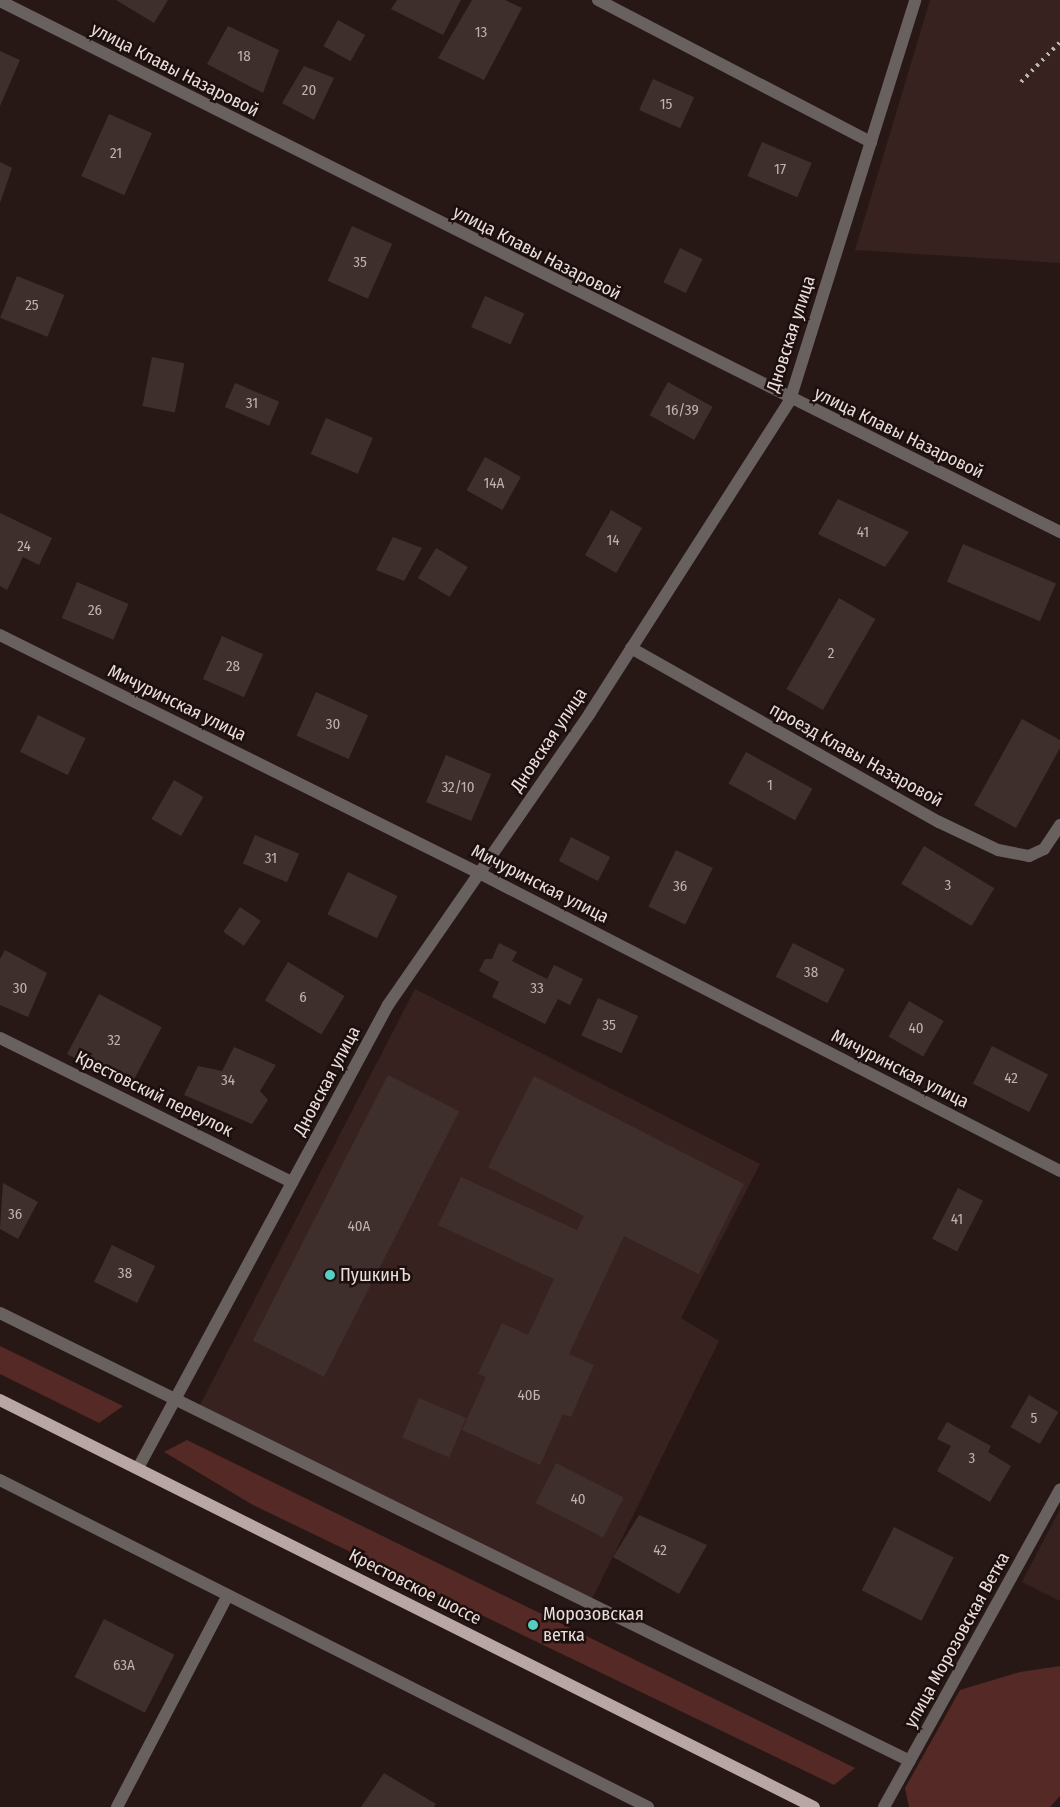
<!DOCTYPE html>
<html>
<head>
<meta charset="utf-8">
<style>
	body { margin:0 }
	#map { position:relative; width:1060px; height:1807px; overflow:hidden; background:#271816; font-family:"Fira Sans Condensed",sans-serif }
	div>[style] { position:absolute }
	[style*='--x'] { left:calc(var(--x)*1px); top:calc(var(--y)*1px); width:calc(var(--w)*1px); rotate:calc(var(--a)*1deg) }
	.built>* { inset:0; background:#37221f }
	.green>* { inset:0; background:#552925 }
	.building>* { inset:0; background:#3f2f2c; transform-origin:0 0 }
	.minor>* { height:12px; margin:-6px; padding:0 6px; transform-origin:6px; border-radius:6px; background:#696160 }
	.major>* { height:12px; margin:-6px; padding:0 6px; transform-origin:6px; border-radius:6px; background:#b8a7a4 }
	.rail>* { height:4px; margin-top:-2px; transform-origin:0; background:repeating-linear-gradient(90deg,#bfb4b2 0 2.5px,transparent 0 7.5px) }
	.dots>* { width:14px; height:14px; translate:-50% -50%; box-sizing:border-box; border:2px solid #1d0f0d; border-radius:50% }
	span { translate:-50% -50%; white-space:nowrap; text-align:center; line-height:1.15; -webkit-text-stroke:5px #1d0f0d; paint-order:stroke }
	.number-label { font-size:15px; color:#beb2b0 }
	.number-label span { -webkit-text-stroke-width:0 }
	.street-label { font-size:18px; color:#e8dedc }
	.poi-label { font-size:18px; color:#e8dedc }
	.left { translate:0 -50%; text-align:left }
</style>
</head>
<body>
<div id="map">
	<div class="built">
		<i style="clip-path:polygon(930px 0,1060px 0,1060px 263px,855px 250px)"></i>
		<i style="clip-path:polygon(415px 989px,760px 1164px,681px 1318px,719px 1341px,591px 1601px,199px 1407px)"></i>
		<i style="clip-path:polygon(1060px 1509px,1060px 1601px,1022px 1582px)"></i>
	</div>
	<div class="green">
		<i style="clip-path:polygon(0 1346px,123px 1406px,99px 1423px,0 1374px)"></i>
		<i style="clip-path:polygon(187px 1440px,855px 1768px,834px 1785px,253px 1505px,164px 1452px)"></i>
		<i style="clip-path:polygon(1060px 1666px,1060px 1796px,1050px 1807px,909px 1807px,905px 1788px,960px 1690px,1020px 1672px)"></i>
	</div>
	<div class="building">
		<i style="clip-path:polygon(116px 0,168px 0,154px 23px)"></i>
		<i style="clip-path:polygon(397px 0,461px 0,443px 35px,391px 9px)"></i>
		<i style="clip-path:polygon(472px 0,505px 0,522px 8px,484px 80px,438px 58px)"></i>
		<i style="left:338px;top:20px;width:31px;height:30px;rotate:29deg"></i>
		<i style="clip-path:polygon(228px 26px,279px 50px,263px 93px,207px 64px)"></i>
		<i style="clip-path:polygon(0 51px,20px 60px,0 106px)"></i>
		<i style="clip-path:polygon(304px 66px,334px 78px,314px 120px,282px 103px)"></i>
		<i style="left:653px;top:79px;width:45px;height:34px;rotate:24deg"></i>
		<i style="left:109px;top:114px;width:47px;height:68px;rotate:24deg"></i>
		<i style="left:762px;top:142px;width:54px;height:37px;rotate:23deg"></i>
		<i style="clip-path:polygon(0 162px,12px 168px,0 203px)"></i>
		<i style="left:352px;top:226px;width:44px;height:60px;rotate:24deg"></i>
		<i style="left:680px;top:248px;width:25px;height:38px;rotate:26deg"></i>
		<i style="left:17px;top:276px;width:51px;height:45px;rotate:22deg"></i>
		<i style="left:485px;top:296px;width:43px;height:34px;rotate:24deg"></i>
		<i style="left:152px;top:357px;width:33px;height:50px;rotate:11deg"></i>
		<i style="left:668px;top:382px;width:51px;height:38px;rotate:29deg"></i>
		<i style="left:235px;top:383px;width:48px;height:26px;rotate:23deg"></i>
		<i style="left:326px;top:418px;width:51px;height:39px;rotate:23deg"></i>
		<i style="left:485px;top:457px;width:41px;height:38px;rotate:29deg"></i>
		<i style="clip-path:polygon(838px 499px,909px 532px,885px 567px,818px 534px)"></i>
		<i style="left:611px;top:510px;width:36px;height:52px;rotate:30deg"></i>
		<i style="clip-path:polygon(0 513px,52px 538px,39px 565px,23px 557px,7px 590px,0 586px)"></i>
		<i style="clip-path:polygon(393px 537px,422px 548px,404px 581px,376px 570px)"></i>
		<i style="left:963px;top:544px;width:101px;height:41px;rotate:23deg"></i>
		<i style="left:436px;top:548px;width:37px;height:35px;rotate:31deg"></i>
		<i style="left:77px;top:582px;width:56px;height:39px;rotate:23deg"></i>
		<i style="left:839px;top:598px;width:42px;height:105px;rotate:30deg"></i>
		<i style="left:222px;top:636px;width:45px;height:47px;rotate:24deg"></i>
		<i style="left:316px;top:692px;width:57px;height:48px;rotate:24deg"></i>
		<i style="left:38px;top:715px;width:53px;height:41px;rotate:26deg"></i>
		<i style="clip-path:polygon(1022px 719px,1060px 740px,1060px 748px,1016px 828px,974px 805px)"></i>
		<i style="left:746px;top:752px;width:76px;height:36px;rotate:29deg"></i>
		<i style="left:446px;top:755px;width:49px;height:51px;rotate:23deg"></i>
		<i style="left:174px;top:780px;width:34px;height:45px;rotate:30deg"></i>
		<i style="left:255px;top:835px;width:48px;height:31px;rotate:23deg"></i>
		<i style="left:571px;top:837px;width:44px;height:27px;rotate:27deg"></i>
		<i style="left:924px;top:846px;width:82px;height:44px;rotate:31deg"></i>
		<i style="left:676px;top:850px;width:41px;height:63px;rotate:26deg"></i>
		<i style="left:348px;top:872px;width:55px;height:47px;rotate:26deg"></i>
		<i style="left:240px;top:907px;width:25px;height:30px;rotate:34deg"></i>
		<i style="clip-path:polygon(499px 943px,517px 952px,512px 961px,547px 979px,554px 965px,583px 979px,570px 1005px,558px 999px,545px 1024px,492px 997px,499px 982px,479px 971px,485px 959px,492px 959px)"></i>
		<i style="left:793px;top:943px;width:58px;height:38px;rotate:27deg"></i>
		<i style="clip-path:polygon(5px 950px,47px 973px,28px 1017px,0 1005px,0 959px)"></i>
		<i style="left:288px;top:962px;width:66px;height:45px;rotate:31deg"></i>
		<i style="left:99px;top:994px;width:71px;height:68px;rotate:28deg"></i>
		<i style="left:598px;top:998px;width:44px;height:41px;rotate:24deg"></i>
		<i style="left:909px;top:1001px;width:40px;height:41px;rotate:30deg"></i>
		<i style="left:992px;top:1046px;width:63px;height:42px;rotate:27deg"></i>
		<i style="clip-path:polygon(234px 1047px,276px 1065px,260px 1091px,268px 1100px,252px 1124px,184px 1095px,198px 1066px,222px 1071px)"></i>
		<i style="left:388px;top:1075px;width:80px;height:298px;rotate:27deg"></i>
		<i style="clip-path:polygon(534px 1076px,744px 1184px,699px 1274px,624px 1236px,569px 1354px,594px 1365px,571px 1417px,563px 1414px,540px 1465px,462px 1430px,486px 1377px,478px 1374px,502px 1323px,528px 1335px,554px 1279px,438px 1225px,461px 1177px,577px 1230px,584px 1216px,488px 1167px)"></i>
		<i style="clip-path:polygon(3px 1183px,38px 1202px,18px 1239px,0 1229px)"></i>
		<i style="left:958px;top:1188px;width:28px;height:57px;rotate:27deg"></i>
		<i style="left:112px;top:1245px;width:48px;height:41px;rotate:26deg"></i>
		<i style="left:1029px;top:1395px;width:34px;height:37px;rotate:30deg"></i>
		<i style="left:419px;top:1398px;width:51px;height:43px;rotate:23deg"></i>
		<i style="clip-path:polygon(947px 1422px,991px 1446px,988px 1452px,1011px 1466px,990px 1502px,937px 1471px,951px 1446px,937px 1439px)"></i>
		<i style="left:556px;top:1463px;width:76px;height:45px;rotate:27deg"></i>
		<i style="clip-path:polygon(639px 1515px,707px 1545px,679px 1594px,613px 1557px)"></i>
		<i style="left:894px;top:1527px;width:67px;height:71px;rotate:27deg"></i>
		<i style="left:104px;top:1619px;width:79px;height:65px;rotate:27deg"></i>
		<i style="clip-path:polygon(384px 1773px,436px 1804px,434px 1807px,361px 1807px)"></i>
	</div>
	<div class="minor">
		<i style="--x:598;--y:0;--w:308;--a:27.5"></i>
		<i style="--x:0;--y:1;--w:1186;--a:26.61"></i>
		<i style="--x:0;--y:635;--w:535;--a:26.42"></i>
		<i style="--x:479;--y:873;--w:653;--a:27.15"></i>
		<i style="--x:631;--y:648;--w:354;--a:29.5"></i>
		<i style="--x:939;--y:822;--w:65;--a:25.4"></i>
		<i style="--x:998;--y:850;--w:32;--a:11"></i>
		<i style="--x:1029;--y:856;--w:17;--a:-25"></i>
		<i style="--x:1044;--y:849;--w:29;--a:-56"></i>
		<i style="--x:0;--y:1038;--w:326;--a:26.3"></i>
		<i style="--x:0;--y:1313;--w:1014;--a:26.21"></i>
		<i style="--x:138;--y:1468;--w:526;--a:-61.63"></i>
		<i style="--x:388;--y:1005;--w:355;--a:-55.3"></i>
		<i style="--x:590;--y:713;--w:371;--a:-57.4"></i>
		<i style="--x:790;--y:400;--w:419;--a:-72.6"></i>
		<i style="--x:0;--y:1480;--w:726;--a:26.78"></i>
		<i style="--x:117;--y:1807;--w:239;--a:-62.4"></i>
		<i style="--x:884;--y:1807;--w:363;--a:-61"></i>
	</div>
	<div class="major">
		<i style="--x:0;--y:1400;--w:910;--a:26.57"></i>
	</div>
	<div class="rail">
		<i style="--x:1021;--y:82;--w:56;--a:-45.7"></i>
	</div>
	<div class="dots">
		<i style="left:330px;top:1275px;background:#57cec2"></i>
		<i style="left:533px;top:1625px;background:#57cec2"></i>
	</div>
	<div class="number-label">
		<span style="left:481px;top:33px">13</span>
		<span style="left:244px;top:57px">18</span>
		<span style="left:309px;top:91px">20</span>
		<span style="left:666px;top:105px">15</span>
		<span style="left:116px;top:154px">21</span>
		<span style="left:780px;top:170px">17</span>
		<span style="left:360px;top:263px">35</span>
		<span style="left:32px;top:306px">25</span>
		<span style="left:252px;top:404px">31</span>
		<span style="left:682px;top:411px">16/39</span>
		<span style="left:494px;top:484px">14А</span>
		<span style="left:863px;top:533px">41</span>
		<span style="left:613px;top:541px">14</span>
		<span style="left:24px;top:547px">24</span>
		<span style="left:95px;top:611px">26</span>
		<span style="left:831px;top:654px">2</span>
		<span style="left:233px;top:667px">28</span>
		<span style="left:333px;top:725px">30</span>
		<span style="left:770px;top:786px">1</span>
		<span style="left:458px;top:788px">32/10</span>
		<span style="left:271px;top:859px">31</span>
		<span style="left:948px;top:886px">3</span>
		<span style="left:680px;top:887px">36</span>
		<span style="left:811px;top:973px">38</span>
		<span style="left:20px;top:989px">30</span>
		<span style="left:537px;top:989px">33</span>
		<span style="left:303px;top:998px">6</span>
		<span style="left:609px;top:1026px">35</span>
		<span style="left:916px;top:1029px">40</span>
		<span style="left:114px;top:1041px">32</span>
		<span style="left:1011px;top:1079px">42</span>
		<span style="left:228px;top:1081px">34</span>
		<span style="left:15px;top:1215px">36</span>
		<span style="left:957px;top:1220px">41</span>
		<span style="left:359px;top:1227px">40А</span>
		<span style="left:125px;top:1274px">38</span>
		<span style="left:529px;top:1396px">40Б</span>
		<span style="left:1034px;top:1419px">5</span>
		<span style="left:972px;top:1459px">3</span>
		<span style="left:578px;top:1500px">40</span>
		<span style="left:660px;top:1551px">42</span>
		<span style="left:124px;top:1666px">63А</span>
	</div>
	<div class="street-label">
		<span style="left:175px;top:70px;rotate:27deg">улица Клавы Назаровой</span>
		<span style="left:537px;top:253px;rotate:27deg">улица Клавы Назаровой</span>
		<span style="left:791px;top:334px;rotate:-72deg">Дновская улица</span>
		<span style="left:899px;top:433px;rotate:26deg">улица Клавы Назаровой</span>
		<span style="left:177px;top:703px;rotate:26deg">Мичуринская улица</span>
		<span style="left:549px;top:740px;rotate:-56deg">Дновская улица</span>
		<span style="left:856px;top:755px;rotate:29deg">проезд Клавы Назаровой</span>
		<span style="left:540px;top:884px;rotate:27deg">Мичуринская улица</span>
		<span style="left:900px;top:1069px;rotate:27deg">Мичуринская улица</span>
		<span style="left:327px;top:1081px;rotate:-62deg">Дновская улица</span>
		<span style="left:154px;top:1094px;rotate:26deg">Крестовский переулок</span>
		<span style="left:415px;top:1587px;rotate:27deg">Крестовское шоссе</span>
		<span style="left:957px;top:1640px;rotate:-61deg">улица Морозовская Ветка</span>
	</div>
	<div class="poi-label">
		<span class="left" style="left:340px;top:1275px">ПушкинЪ</span>
		<span class="left" style="left:543px;top:1625px">Морозовская<br>ветка</span>
	</div>
</div>
</body>
</html>
